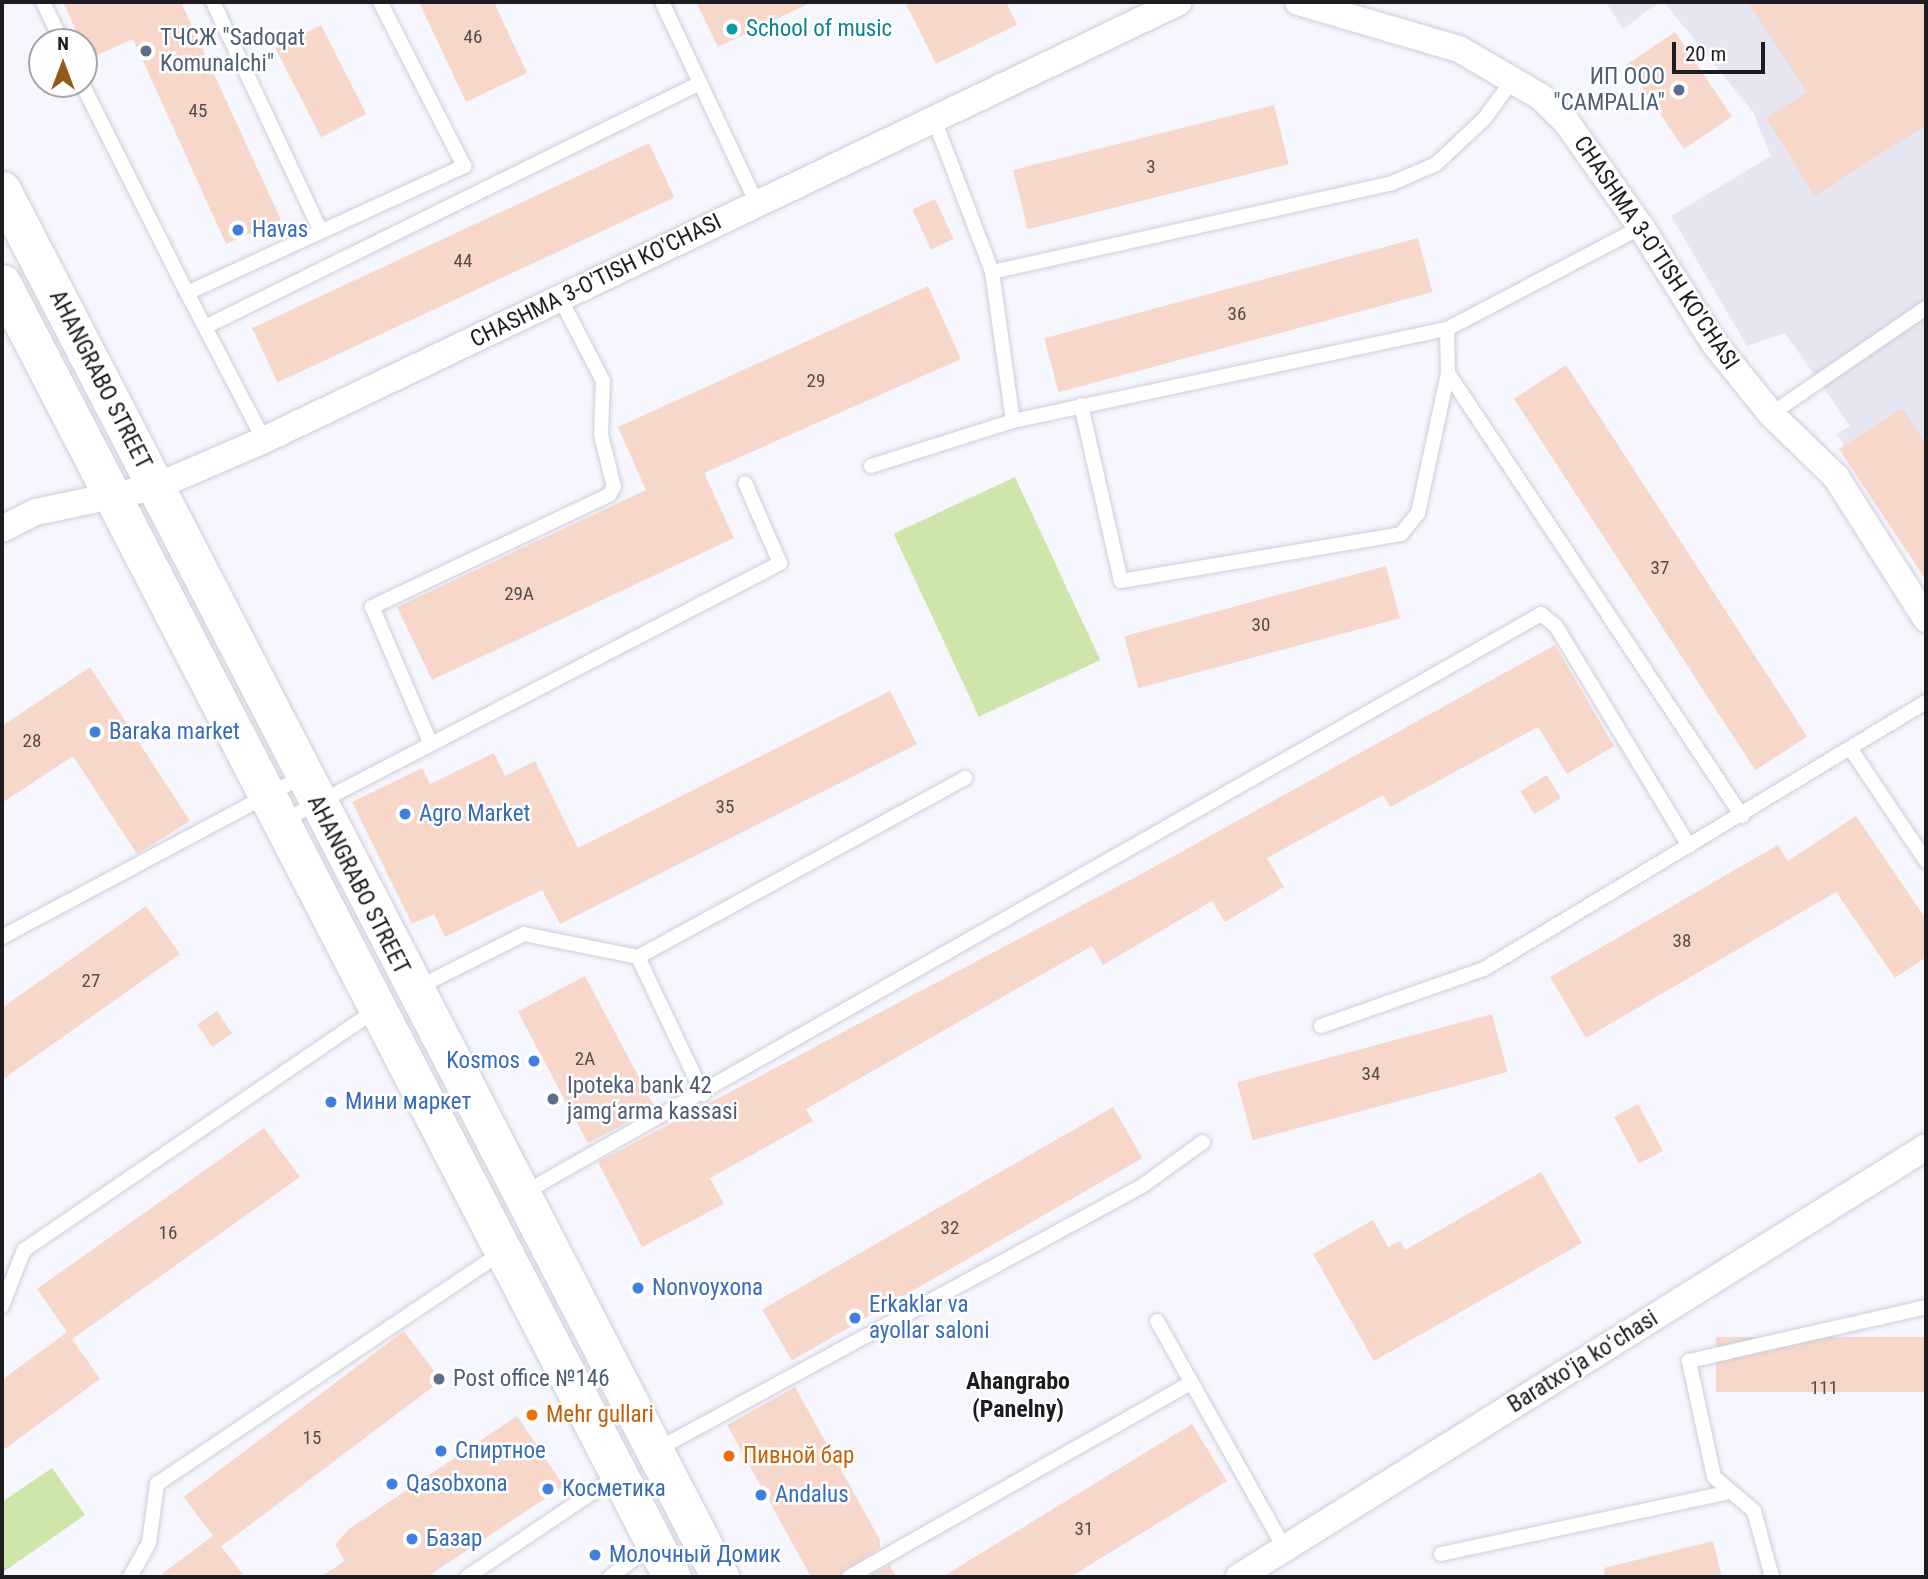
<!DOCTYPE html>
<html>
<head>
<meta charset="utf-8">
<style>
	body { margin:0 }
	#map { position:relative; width:1928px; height:1579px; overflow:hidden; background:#f6f6ff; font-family:"Roboto Condensed",sans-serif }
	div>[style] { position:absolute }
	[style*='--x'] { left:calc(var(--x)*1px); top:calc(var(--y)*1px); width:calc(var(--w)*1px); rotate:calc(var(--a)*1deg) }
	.built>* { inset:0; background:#e6e6f3 }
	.green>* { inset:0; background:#cfe6aa; transform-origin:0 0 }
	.building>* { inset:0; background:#f7d7ca; transform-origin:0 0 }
	.roads { filter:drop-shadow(0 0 2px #cdcdd8) drop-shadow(0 0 2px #cdcdd8) }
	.service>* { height:14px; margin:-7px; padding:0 7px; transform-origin:7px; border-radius:7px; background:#fff }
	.minor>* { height:26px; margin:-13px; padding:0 13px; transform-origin:13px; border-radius:13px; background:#fff }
	.secondary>* { height:37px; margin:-18.5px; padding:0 18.5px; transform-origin:18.5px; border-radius:18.5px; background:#fff }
	.dots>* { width:19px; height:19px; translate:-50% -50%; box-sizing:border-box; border:4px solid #fff; border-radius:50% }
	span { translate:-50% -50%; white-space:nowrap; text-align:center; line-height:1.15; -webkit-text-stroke:5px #fff; paint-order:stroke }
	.number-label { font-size:19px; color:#544b4a }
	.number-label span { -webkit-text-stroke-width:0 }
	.culture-label { font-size:23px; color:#0d838f }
	.left { translate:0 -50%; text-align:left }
	.service-label { font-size:23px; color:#4e5e75 }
	.right { translate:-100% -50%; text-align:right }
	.shop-label { font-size:23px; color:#366cbe }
	.street-label { font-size:23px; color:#1d1c20 }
	.food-label { font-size:23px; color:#c56008 }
	.neighbourhood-label { font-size:24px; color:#1d1c20; font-weight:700 }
	.frame { position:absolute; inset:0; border:4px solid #1d1c20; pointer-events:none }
	.north { position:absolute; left:28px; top:28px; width:70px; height:70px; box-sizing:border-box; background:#fff; border:2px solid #a5a4a6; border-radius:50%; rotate:0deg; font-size:19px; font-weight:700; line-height:28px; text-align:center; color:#1d1c20 }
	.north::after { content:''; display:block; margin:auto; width:24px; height:32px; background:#96591d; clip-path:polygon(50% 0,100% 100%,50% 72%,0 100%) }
	.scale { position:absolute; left:1672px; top:42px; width:93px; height:32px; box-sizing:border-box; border:4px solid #1d1c20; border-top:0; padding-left:9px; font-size:21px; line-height:24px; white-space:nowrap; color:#1d1c20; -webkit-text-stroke:5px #fff; paint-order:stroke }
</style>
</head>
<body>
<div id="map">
	<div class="built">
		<i style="clip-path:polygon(1606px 2px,1659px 2px,1623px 29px)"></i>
		<i style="clip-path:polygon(1664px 2px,1926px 2px,1926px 577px,1837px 434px,1850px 426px,1785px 333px,1747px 346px,1671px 216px,1771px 156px,1753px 112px)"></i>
	</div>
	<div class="green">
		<i style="left:1015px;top:477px;width:202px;height:134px;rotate:65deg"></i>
		<i style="clip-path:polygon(52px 1468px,85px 1515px,2px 1573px,2px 1502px)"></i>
	</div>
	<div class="building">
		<i style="clip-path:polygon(63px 2px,181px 2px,281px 220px,226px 244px,133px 39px,89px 59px)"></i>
		<i style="clip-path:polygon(419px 2px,494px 2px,527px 73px,466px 102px)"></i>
		<i style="clip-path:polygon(696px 2px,812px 2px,718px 47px)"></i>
		<i style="clip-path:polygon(905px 2px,1006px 2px,1017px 25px,936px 64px)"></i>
		<i style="clip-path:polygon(1748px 2px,1926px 2px,1926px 125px,1815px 196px,1766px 118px,1807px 92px)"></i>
		<i style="left:321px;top:25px;width:100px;height:51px;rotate:63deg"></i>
		<i style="left:1675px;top:32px;width:102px;height:58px;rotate:56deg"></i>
		<i style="left:1274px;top:105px;width:61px;height:269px;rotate:76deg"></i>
		<i style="left:649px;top:143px;width:60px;height:438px;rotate:65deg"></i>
		<i style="left:935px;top:199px;width:44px;height:25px;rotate:65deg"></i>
		<i style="left:1418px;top:238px;width:56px;height:387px;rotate:75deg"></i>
		<i style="clip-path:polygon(928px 286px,961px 359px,704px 473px,734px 538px,432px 680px,397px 607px,646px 490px,618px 427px)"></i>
		<i style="left:1566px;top:365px;width:443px;height:62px;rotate:57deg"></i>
		<i style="clip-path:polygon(1902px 408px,1926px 445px,1926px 580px,1839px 449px)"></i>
		<i style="left:1386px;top:566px;width:54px;height:271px;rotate:75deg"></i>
		<i style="clip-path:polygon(1555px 645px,1614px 746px,1567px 774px,1538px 727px,1390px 807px,1383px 795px,1267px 858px,1284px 887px,1225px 922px,1212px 901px,1103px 965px,1092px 946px,806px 1109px,813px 1121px,710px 1178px,724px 1204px,642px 1247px,598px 1162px,1143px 873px)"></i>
		<i style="clip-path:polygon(90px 667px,190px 821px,137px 854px,73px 756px,2px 803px,2px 726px)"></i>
		<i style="clip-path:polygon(890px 691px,917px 744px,560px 924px,542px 890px,445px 937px,434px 914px,412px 924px,352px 802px,422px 768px,430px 784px,494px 753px,505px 776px,535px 761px,578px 848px)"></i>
		<i style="left:1547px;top:775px;width:27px;height:31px;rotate:59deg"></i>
		<i style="clip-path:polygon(1856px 816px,1926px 919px,1926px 957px,1895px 978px,1836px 892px,1586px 1038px,1550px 977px,1778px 845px,1788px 861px)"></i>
		<i style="clip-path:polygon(146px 906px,180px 954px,2px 1080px,2px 1008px)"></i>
		<i style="left:585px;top:976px;width:149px;height:76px;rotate:62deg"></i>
		<i style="left:217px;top:1011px;width:27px;height:24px;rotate:56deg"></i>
		<i style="left:1492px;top:1014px;width:60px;height:264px;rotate:75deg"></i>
		<i style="left:1638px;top:1104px;width:53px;height:27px;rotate:62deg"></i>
		<i style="left:1113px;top:1107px;width:59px;height:405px;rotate:60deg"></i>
		<i style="clip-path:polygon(264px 1128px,300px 1177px,72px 1339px,100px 1379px,2px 1451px,2px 1380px,67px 1332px,37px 1289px)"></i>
		<i style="clip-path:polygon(1541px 1172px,1582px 1243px,1374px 1361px,1313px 1254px,1373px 1220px,1388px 1247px,1400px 1241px,1405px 1250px)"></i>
		<i style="left:404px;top:1331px;width:62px;height:276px;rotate:53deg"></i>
		<i style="left:1926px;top:1337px;width:55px;height:210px;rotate:90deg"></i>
		<i style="clip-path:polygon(795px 1387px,880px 1540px,880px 1548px,839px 1577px,811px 1577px,727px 1425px)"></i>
		<i style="clip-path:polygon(517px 1416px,564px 1486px,427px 1577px,320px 1577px,345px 1561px,335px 1545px,349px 1529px)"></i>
		<i style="clip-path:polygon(1192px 1424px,1227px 1481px,1070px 1577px,942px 1577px)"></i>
		<i style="clip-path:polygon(213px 1536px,245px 1577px,158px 1577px)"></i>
		<i style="clip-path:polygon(1713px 1541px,1722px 1577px,1605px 1577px,1604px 1568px)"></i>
		<i style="clip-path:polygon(889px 1565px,897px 1577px,868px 1577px)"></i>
	</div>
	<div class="roads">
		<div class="service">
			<i style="--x:43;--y:2;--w:44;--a:64.6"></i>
			<i style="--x:213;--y:2;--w:253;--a:64.8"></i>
			<i style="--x:662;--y:2;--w:223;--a:64.8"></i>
			<i style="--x:82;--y:84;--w:234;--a:63.3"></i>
			<i style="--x:934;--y:119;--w:164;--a:69.2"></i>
			<i style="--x:992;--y:272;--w:150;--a:82"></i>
			<i style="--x:1013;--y:421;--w:444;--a:-12"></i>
			<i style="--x:1447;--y:329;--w:219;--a:-27.7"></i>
			<i style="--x:992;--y:272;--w:408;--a:-12.5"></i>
			<i style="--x:1390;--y:184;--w:50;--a:-23.5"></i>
			<i style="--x:1436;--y:164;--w:66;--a:-43.2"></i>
			<i style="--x:1484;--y:119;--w:52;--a:-53.6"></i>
			<i style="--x:205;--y:327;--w:552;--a:-26.24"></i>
			<i style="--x:1448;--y:373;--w:532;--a:56.43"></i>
			<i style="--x:1081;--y:405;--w:180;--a:77.2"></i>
			<i style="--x:1121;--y:581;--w:284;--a:-9.5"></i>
			<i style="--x:1401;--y:534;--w:27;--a:-51"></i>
			<i style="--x:1418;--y:513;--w:143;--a:-77.9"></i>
			<i style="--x:1448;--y:373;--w:44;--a:-91.3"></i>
			<i style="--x:1771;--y:414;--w:188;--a:-34.4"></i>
			<i style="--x:264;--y:440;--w:166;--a:-117.6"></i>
			<i style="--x:187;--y:293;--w:305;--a:-24.6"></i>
			<i style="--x:464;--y:166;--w:184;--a:-117.1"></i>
			<i style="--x:871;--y:466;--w:149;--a:-17.6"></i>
			<i style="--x:430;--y:742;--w:147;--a:-113.2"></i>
			<i style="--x:372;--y:607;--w:262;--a:-25.3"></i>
			<i style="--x:609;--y:495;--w:9;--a:-58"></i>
			<i style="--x:614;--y:487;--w:54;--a:-104"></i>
			<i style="--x:601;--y:435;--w:54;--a:-87.9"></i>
			<i style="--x:603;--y:381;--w:93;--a:-117.4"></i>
			<i style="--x:1850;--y:748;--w:136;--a:56.1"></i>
			<i style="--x:283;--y:821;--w:560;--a:-27.43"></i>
			<i style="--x:780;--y:563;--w:87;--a:-113.6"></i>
			<i style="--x:2;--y:937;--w:340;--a:-28.1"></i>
			<i style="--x:638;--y:957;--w:152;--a:64.6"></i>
			<i style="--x:417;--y:988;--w:120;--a:-26.8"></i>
			<i style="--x:524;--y:934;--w:116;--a:11.4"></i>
			<i style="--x:638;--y:957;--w:373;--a:-28.7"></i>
			<i style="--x:1321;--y:1026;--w:173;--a:-19.3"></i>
			<i style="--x:1484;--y:969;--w:516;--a:-31.14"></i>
			<i style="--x:524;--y:1193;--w:1170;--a:-29.65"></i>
			<i style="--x:1541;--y:614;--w:19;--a:39"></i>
			<i style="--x:1556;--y:626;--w:257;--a:58.8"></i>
			<i style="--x:2;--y:1306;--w:60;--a:-68.6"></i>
			<i style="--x:24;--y:1250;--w:426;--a:-34.3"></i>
			<i style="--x:1157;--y:1321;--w:261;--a:60.7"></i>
			<i style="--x:656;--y:1450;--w:553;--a:-28.51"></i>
			<i style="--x:1142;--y:1186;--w:75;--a:-35.8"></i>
			<i style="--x:1441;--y:1554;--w:291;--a:-12.1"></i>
			<i style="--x:130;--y:1577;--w:39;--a:-61"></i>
			<i style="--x:149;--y:1543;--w:60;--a:-82.3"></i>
			<i style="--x:157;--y:1484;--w:416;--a:-33.9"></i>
			<i style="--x:467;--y:1577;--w:182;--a:-34"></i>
			<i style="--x:610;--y:1577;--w:54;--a:-36.7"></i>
			<i style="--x:849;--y:1577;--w:392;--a:-29.6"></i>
			<i style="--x:1772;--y:1577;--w:68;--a:-105.3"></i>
			<i style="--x:1754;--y:1511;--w:52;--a:-139.6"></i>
			<i style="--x:1714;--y:1477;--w:119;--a:-102.2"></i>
			<i style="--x:1689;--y:1361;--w:243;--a:-12.8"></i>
		</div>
		<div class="minor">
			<i style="--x:1298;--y:2;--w:168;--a:16.3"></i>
			<i style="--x:1459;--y:49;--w:95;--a:30.3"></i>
			<i style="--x:1541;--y:97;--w:37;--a:45"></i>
			<i style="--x:1567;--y:123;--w:128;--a:54.6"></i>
			<i style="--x:1641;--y:227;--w:137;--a:57.8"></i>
			<i style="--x:1714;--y:343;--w:91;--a:51.2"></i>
			<i style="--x:1771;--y:414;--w:91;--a:44.1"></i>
			<i style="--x:1836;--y:477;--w:168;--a:57.6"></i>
			<i style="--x:2;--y:529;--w:38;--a:-27"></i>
			<i style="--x:36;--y:512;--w:122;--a:-11.9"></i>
			<i style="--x:155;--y:487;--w:119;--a:-23.3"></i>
			<i style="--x:264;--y:440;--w:1014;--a:-25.58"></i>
			<i style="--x:1239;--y:1577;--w:810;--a:-32.04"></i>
		</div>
		<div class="secondary">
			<i style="--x:2;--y:190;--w:1562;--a:62.63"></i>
			<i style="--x:2;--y:283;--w:1457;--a:62.63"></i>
		</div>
	</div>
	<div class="dots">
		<i style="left:732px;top:29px;background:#0f9aa8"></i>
		<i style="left:146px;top:51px;background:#5c6f8a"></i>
		<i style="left:1679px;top:90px;background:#5c6f8a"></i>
		<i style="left:238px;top:230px;background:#3f7fe0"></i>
		<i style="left:95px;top:732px;background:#3f7fe0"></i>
		<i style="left:405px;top:814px;background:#3f7fe0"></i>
		<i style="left:534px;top:1061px;background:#3f7fe0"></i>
		<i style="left:553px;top:1099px;background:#5c6f8a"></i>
		<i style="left:331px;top:1102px;background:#3f7fe0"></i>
		<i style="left:638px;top:1288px;background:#3f7fe0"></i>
		<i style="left:855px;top:1318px;background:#3f7fe0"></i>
		<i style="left:439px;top:1379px;background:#5c6f8a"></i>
		<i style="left:532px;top:1415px;background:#e8710a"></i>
		<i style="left:441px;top:1451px;background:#3f7fe0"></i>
		<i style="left:729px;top:1456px;background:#e8710a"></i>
		<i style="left:392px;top:1484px;background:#3f7fe0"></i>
		<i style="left:548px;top:1489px;background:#3f7fe0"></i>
		<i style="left:761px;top:1495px;background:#3f7fe0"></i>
		<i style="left:412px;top:1539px;background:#3f7fe0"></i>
		<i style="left:595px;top:1555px;background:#3f7fe0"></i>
	</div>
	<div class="number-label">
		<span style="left:473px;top:37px">46</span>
		<span style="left:198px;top:111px">45</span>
		<span style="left:1151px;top:167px">3</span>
		<span style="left:463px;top:261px">44</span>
		<span style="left:1237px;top:314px">36</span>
		<span style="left:816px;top:381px">29</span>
		<span style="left:1660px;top:568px">37</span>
		<span style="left:519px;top:594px">29А</span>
		<span style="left:1261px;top:625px">30</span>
		<span style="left:32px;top:741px">28</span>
		<span style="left:725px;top:807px">35</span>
		<span style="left:1682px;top:941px">38</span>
		<span style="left:91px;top:981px">27</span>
		<span style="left:585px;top:1059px">2А</span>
		<span style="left:1371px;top:1074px">34</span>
		<span style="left:950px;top:1228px">32</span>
		<span style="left:168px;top:1233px">16</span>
		<span style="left:1824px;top:1388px">111</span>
		<span style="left:312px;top:1438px">15</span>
		<span style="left:1084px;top:1529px">31</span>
	</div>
	<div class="culture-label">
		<span class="left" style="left:746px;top:29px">School of music</span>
	</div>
	<div class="service-label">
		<span class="left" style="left:160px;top:51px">ТЧСЖ "Sadoqat<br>Komunalchi"</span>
		<span class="right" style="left:1665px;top:90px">ИП ООО<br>"CAMPALIA"</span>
		<span class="left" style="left:567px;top:1099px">Ipoteka bank 42<br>jamgʻarma kassasi</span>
		<span class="left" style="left:453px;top:1379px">Post office №146</span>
	</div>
	<div class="shop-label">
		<span class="left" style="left:252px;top:230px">Havas</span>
		<span class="left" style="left:109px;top:732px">Baraka market</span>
		<span class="left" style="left:419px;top:814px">Agro Market</span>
		<span class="right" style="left:520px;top:1061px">Kosmos</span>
		<span class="left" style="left:345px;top:1102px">Мини маркет</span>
		<span class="left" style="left:652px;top:1288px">Nonvoyxona</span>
		<span class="left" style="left:869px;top:1318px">Erkaklar va<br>ayollar saloni</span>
		<span class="left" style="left:455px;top:1451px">Спиртное</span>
		<span class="left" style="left:406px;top:1484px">Qasobxona</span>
		<span class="left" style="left:562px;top:1489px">Косметика</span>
		<span class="left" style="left:775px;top:1495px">Andalus</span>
		<span class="left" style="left:426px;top:1539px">Базар</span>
		<span class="left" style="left:609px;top:1555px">Молочный Домик</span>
	</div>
	<div class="street-label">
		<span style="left:1656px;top:253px;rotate:56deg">CHASHMA 3-O'TISH KO'CHASI</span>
		<span style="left:596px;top:281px;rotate:-26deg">CHASHMA 3-O'TISH KO'CHASI</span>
		<span style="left:100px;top:380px;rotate:63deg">AHANGRABO STREET</span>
		<span style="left:358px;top:885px;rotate:63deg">AHANGRABO STREET</span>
		<span style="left:1583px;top:1362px;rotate:-32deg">Baratxoʻja koʻchasi</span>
	</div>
	<div class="food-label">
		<span class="left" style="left:546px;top:1415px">Mehr gullari</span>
		<span class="left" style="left:743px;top:1456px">Пивной бар</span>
	</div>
	<div class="neighbourhood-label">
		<span style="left:1018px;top:1396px">Ahangrabo<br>(Panelny)</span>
	</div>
	<div class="frame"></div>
	<div class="north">N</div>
	<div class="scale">20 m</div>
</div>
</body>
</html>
